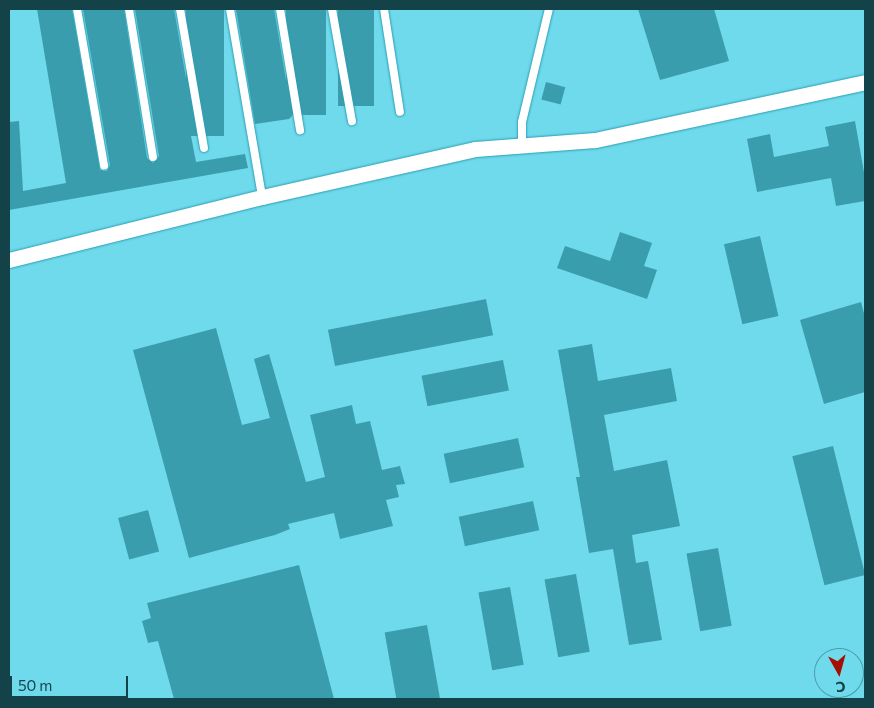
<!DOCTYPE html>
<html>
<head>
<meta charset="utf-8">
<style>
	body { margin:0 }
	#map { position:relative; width:874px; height:708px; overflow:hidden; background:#70daed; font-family:Commissioner,sans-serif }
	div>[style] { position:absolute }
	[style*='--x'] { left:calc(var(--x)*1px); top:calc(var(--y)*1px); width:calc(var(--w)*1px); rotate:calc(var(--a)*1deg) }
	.building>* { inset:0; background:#3a9dad; transform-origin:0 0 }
	.roads { filter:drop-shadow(0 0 1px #2b9fb1) drop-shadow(0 0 1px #2b9fb1) }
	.service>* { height:8px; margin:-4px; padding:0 4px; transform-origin:4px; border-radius:4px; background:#fff }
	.minor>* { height:15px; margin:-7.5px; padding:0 7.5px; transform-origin:7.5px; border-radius:7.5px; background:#fff }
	span { translate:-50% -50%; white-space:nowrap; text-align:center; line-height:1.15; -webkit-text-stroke:5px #70daed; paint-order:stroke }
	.frame { position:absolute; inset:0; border:10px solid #134249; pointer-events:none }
	.north { position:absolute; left:814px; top:648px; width:50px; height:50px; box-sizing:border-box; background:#70daed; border:1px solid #4b9dab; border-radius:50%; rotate:173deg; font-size:14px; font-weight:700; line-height:20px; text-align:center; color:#134249 }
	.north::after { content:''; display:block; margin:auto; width:18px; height:22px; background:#a40f02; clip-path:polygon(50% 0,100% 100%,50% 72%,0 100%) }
	.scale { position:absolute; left:10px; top:676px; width:118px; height:22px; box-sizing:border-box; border:2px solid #134249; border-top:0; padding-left:6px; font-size:15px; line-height:18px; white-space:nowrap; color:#134249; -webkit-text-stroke:4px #70daed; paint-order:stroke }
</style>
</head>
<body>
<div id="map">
	<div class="building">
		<i style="clip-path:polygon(37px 9px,72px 9px,100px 170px,107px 171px,110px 165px,83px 9px,124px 9px,147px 158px,153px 163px,159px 156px,135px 9px,174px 9px,196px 136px,191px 136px,196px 162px,245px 154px,248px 168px,9px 210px,9px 122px,19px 121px,23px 191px,66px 183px)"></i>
		<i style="left:186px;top:9px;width:38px;height:127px"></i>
		<i style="clip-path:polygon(236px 9px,274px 9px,292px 116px,289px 119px,255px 124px)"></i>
		<i style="left:286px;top:9px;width:40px;height:106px"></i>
		<i style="left:338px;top:9px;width:36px;height:97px"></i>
		<i style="clip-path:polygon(638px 9px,714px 9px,729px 61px,660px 80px)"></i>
		<i style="left:546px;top:82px;width:20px;height:18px;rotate:15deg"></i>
		<i style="clip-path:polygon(855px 121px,865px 178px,865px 201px,836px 206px,831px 178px,757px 192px,747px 139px,770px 134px,774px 157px,829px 146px,825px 127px)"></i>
		<i style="clip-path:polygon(620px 232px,652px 243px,644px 266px,657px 270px,647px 299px,557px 268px,565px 246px,610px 261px)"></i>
		<i style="left:760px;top:236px;width:82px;height:37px;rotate:77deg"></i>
		<i style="left:486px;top:299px;width:37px;height:161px;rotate:79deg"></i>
		<i style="clip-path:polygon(861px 302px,865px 317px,865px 392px,824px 404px,800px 320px)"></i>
		<i style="clip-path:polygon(216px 328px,242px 425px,270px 418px,254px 359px,269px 354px,306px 482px,325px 477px,310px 415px,352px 405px,356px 424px,370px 421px,382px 470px,400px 466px,405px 484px,396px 485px,399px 497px,386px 500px,393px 526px,340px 539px,334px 513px,288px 524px,290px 529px,275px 535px,189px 558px,133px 350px)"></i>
		<i style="clip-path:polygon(592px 344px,598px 381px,671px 368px,677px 401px,604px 415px,614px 471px,667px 460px,680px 526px,632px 535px,636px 563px,648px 561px,662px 640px,629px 645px,613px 549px,589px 553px,576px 477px,580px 477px,558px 350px)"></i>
		<i style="left:503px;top:360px;width:31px;height:83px;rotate:79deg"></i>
		<i style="left:518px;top:438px;width:30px;height:76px;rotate:78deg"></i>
		<i style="left:833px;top:446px;width:133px;height:42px;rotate:76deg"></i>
		<i style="left:533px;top:501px;width:30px;height:76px;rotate:78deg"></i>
		<i style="left:148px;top:510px;width:43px;height:31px;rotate:75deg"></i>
		<i style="left:718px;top:548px;width:79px;height:32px;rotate:80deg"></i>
		<i style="clip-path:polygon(299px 565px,334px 699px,174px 699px,158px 641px,148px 643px,142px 621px,151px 618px,147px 603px)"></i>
		<i style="left:576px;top:574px;width:79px;height:32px;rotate:80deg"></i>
		<i style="left:510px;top:587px;width:79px;height:32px;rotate:80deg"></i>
		<i style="left:427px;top:625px;width:75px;height:43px;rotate:80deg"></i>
	</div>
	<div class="roads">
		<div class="service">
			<i style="--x:77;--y:9;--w:159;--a:80.2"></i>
			<i style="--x:129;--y:9;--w:150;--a:80.8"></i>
			<i style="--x:180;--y:9;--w:141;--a:80.2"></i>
			<i style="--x:230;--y:9;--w:191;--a:80.3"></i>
			<i style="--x:280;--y:9;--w:123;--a:80.6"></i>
			<i style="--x:332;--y:9;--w:114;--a:79.9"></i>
			<i style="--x:384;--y:9;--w:104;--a:81.2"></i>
			<i style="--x:522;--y:146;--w:24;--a:-90"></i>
			<i style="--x:522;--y:122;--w:116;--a:-76.6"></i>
		</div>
		<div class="minor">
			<i style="--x:9;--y:260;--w:261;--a:-14"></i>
			<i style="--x:262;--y:197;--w:218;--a:-12.7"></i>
			<i style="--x:475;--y:149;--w:120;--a:-4.3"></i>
			<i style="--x:595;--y:140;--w:276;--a:-12.1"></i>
		</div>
	</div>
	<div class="frame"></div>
	<div class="north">С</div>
	<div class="scale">50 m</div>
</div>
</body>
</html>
